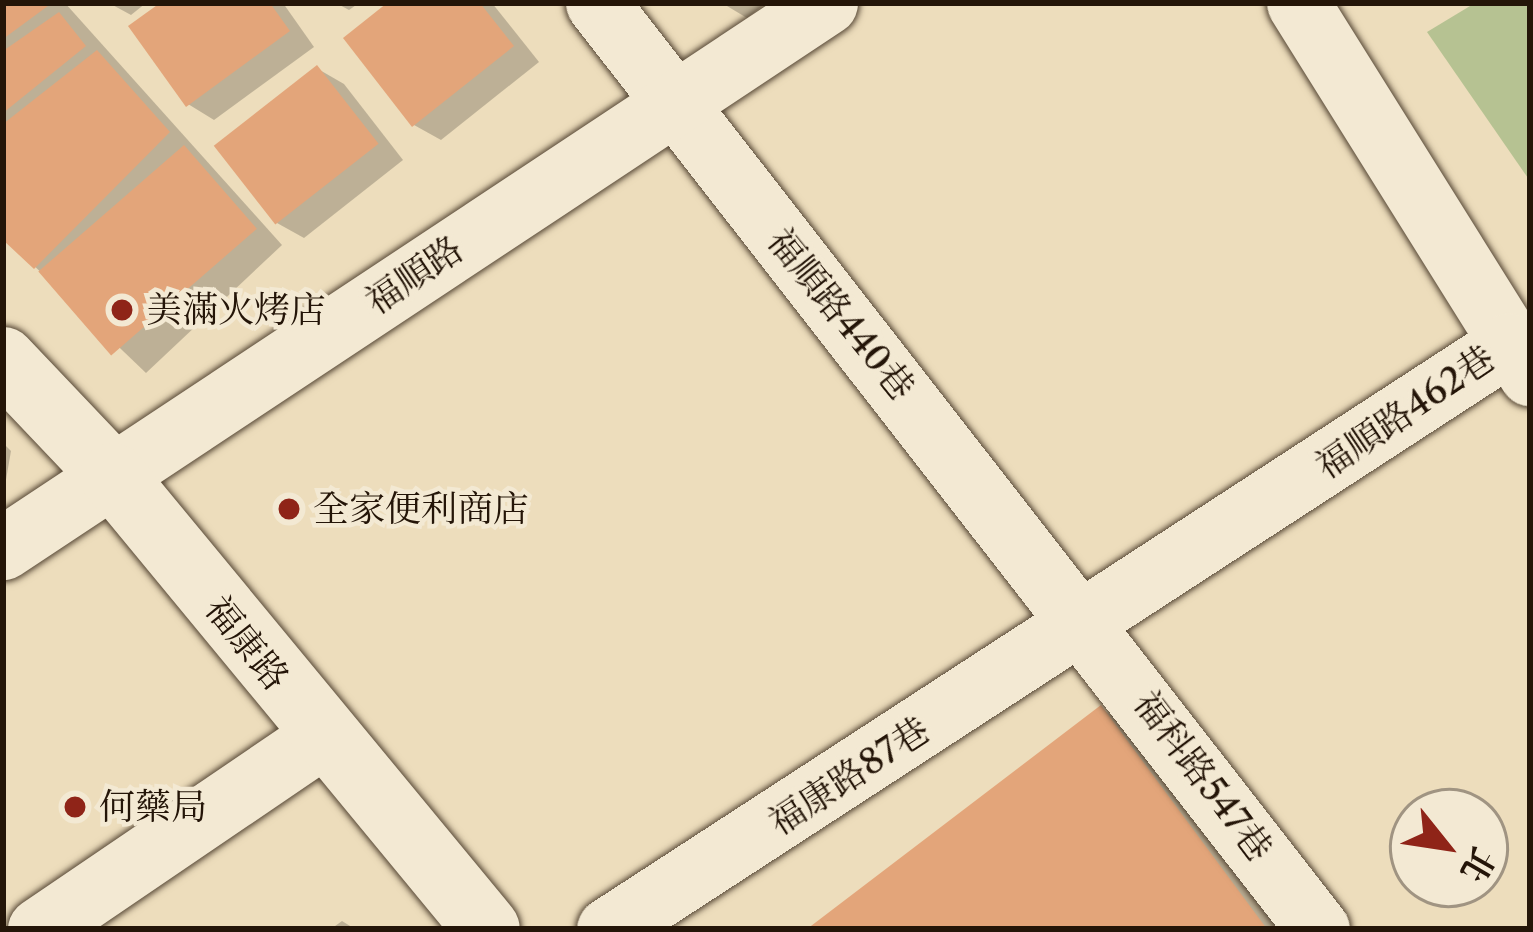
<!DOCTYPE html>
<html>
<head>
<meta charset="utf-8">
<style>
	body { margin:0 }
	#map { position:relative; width:1533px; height:932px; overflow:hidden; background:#edddbc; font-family:"Libre Caslon Text","Noto Serif TC",serif }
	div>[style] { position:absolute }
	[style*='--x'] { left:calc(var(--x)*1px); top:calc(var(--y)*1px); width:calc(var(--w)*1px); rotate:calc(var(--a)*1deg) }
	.green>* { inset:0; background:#b6c292 }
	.shadow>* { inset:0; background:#0003 }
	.building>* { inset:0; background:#e3a57a; transform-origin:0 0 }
	.roads { filter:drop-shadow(0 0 3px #564735) drop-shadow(0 0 3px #564735) }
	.minor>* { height:63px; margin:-31.5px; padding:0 31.5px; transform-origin:31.5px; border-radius:31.5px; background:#f3e9d3 }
	.tertiary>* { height:66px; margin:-33px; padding:0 33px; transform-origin:33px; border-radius:33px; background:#f3e9d3 }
	.dots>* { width:33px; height:33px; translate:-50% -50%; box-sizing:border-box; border:6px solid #f3e9d3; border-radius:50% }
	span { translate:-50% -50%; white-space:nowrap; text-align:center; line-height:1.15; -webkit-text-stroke:9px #f3e9d3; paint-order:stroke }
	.street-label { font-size:36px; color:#241508 }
	.poi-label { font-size:36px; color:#241508 }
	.left { translate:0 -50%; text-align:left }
	.frame { position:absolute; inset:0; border:6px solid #241508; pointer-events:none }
	.north { position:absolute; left:1389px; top:788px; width:120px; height:120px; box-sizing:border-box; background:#f3e9d3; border:3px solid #a09482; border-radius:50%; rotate:120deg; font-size:33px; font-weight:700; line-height:48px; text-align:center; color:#241508 }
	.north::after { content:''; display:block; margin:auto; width:42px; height:54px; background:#8f2418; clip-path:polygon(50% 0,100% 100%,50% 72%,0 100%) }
</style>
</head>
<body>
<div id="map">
	<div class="green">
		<i style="clip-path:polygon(1475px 3px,1530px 3px,1530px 181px,1427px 32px)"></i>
	</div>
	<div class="shadow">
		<i style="clip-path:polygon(3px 3px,65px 3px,282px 245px,146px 373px,3px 236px)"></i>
		<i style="clip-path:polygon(109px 3px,146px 3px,131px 15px)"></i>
		<i style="clip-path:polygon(165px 3px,283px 3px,314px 47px,214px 120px,188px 104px)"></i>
		<i style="clip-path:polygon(336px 3px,359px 3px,349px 10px)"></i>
		<i style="clip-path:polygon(392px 3px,492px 3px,539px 62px,441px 140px,414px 125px)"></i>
		<i style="clip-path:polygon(722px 3px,766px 3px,747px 18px)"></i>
		<i style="clip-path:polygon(318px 69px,344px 84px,403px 160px,304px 238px,277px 223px)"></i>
		<i style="clip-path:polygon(3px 443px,11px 451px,3px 497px)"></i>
		<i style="clip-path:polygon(1101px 709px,1144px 733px,1286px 929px,812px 929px)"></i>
		<i style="clip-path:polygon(342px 921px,355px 929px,331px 929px)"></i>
	</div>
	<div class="building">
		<i style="clip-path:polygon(3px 3px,52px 3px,3px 39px)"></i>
		<i style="clip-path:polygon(160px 3px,270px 3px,290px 31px,186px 107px,128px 26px)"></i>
		<i style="clip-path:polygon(387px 3px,480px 3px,514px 46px,412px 127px,343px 38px)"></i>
		<i style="clip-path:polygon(59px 12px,86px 46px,3px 113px,3px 51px)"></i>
		<i style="clip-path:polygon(97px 50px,170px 132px,34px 269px,3px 240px,3px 124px)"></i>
		<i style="left:317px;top:65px;width:100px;height:131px;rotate:52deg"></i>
		<i style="left:184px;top:145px;width:111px;height:193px;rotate:49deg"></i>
		<i style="clip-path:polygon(1101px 705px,1267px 929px,807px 929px)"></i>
	</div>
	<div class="roads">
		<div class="minor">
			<i style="--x:597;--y:3;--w:1174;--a:52.1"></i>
			<i style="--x:1298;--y:3;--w:438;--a:58"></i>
			<i style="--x:3;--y:548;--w:987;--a:-33.51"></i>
			<i style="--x:39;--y:929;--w:342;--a:-34.2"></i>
			<i style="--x:608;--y:929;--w:1073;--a:-33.02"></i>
		</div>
		<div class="tertiary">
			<i style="--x:3;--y:360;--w:160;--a:46.5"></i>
			<i style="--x:113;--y:476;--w:587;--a:50.46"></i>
		</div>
	</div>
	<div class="dots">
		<i style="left:122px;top:310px;background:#8f2418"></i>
		<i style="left:289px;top:509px;background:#8f2418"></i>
		<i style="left:75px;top:807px;background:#8f2418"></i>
	</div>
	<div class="street-label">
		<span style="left:414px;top:275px;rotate:-34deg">福順路</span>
		<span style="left:841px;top:314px;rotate:51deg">福順路440巷</span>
		<span style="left:1405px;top:412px;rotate:-34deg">福順路462巷</span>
		<span style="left:247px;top:643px;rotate:51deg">福康路</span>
		<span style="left:849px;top:776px;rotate:-33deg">福康路87巷</span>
		<span style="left:1203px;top:776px;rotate:53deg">福科路547巷</span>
	</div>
	<div class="poi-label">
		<span class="left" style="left:146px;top:310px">美滿火烤店</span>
		<span class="left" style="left:313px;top:509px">全家便利商店</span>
		<span class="left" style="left:99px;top:807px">何藥局</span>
	</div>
	<div class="frame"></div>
	<div class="north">北</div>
</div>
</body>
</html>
